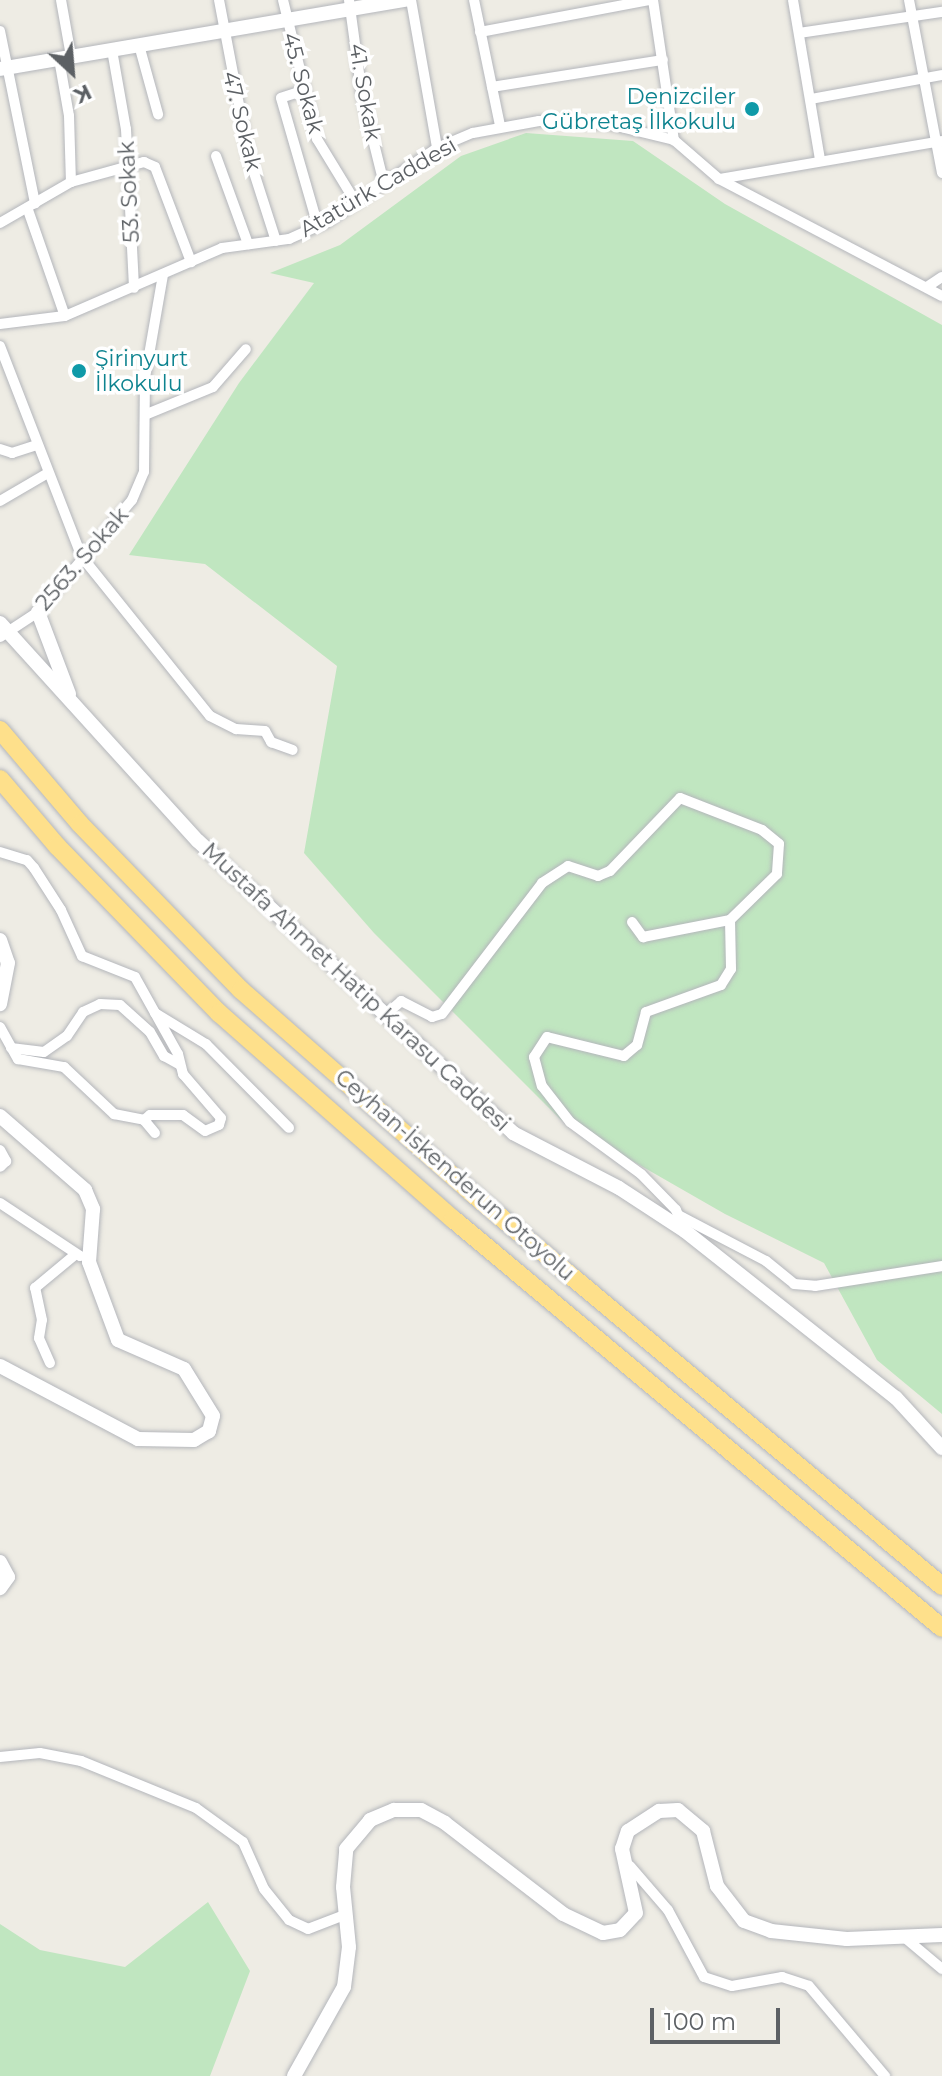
<!DOCTYPE html>
<html>
<head>
<meta charset="utf-8">
<style>
	body { margin:0 }
	#map { position:relative; width:942px; height:2076px; overflow:hidden; background:#eeece4; font-family:Montserrat,sans-serif }
	div>[style] { position:absolute }
	[style*='--x'] { left:calc(var(--x)*1px); top:calc(var(--y)*1px); width:calc(var(--w)*1px); rotate:calc(var(--a)*1deg) }
	.green>* { inset:0; background:#c0e6c0 }
	.roads { filter:drop-shadow(0 0 2px #b4b6bb) drop-shadow(0 0 2px #b4b6bb) }
	.street>* { height:10px; margin:-5px; padding:0 5px; transform-origin:5px; border-radius:5px; background:#fff }
	.secondary>* { height:14px; margin:-7px; padding:0 7px; transform-origin:7px; border-radius:7px; background:#fff }
	.highway>* { height:18px; margin:-9px; padding:0 9px; transform-origin:9px; border-radius:9px; background:#fee08b }
	.dots>* { width:22px; height:22px; translate:-50% -50%; box-sizing:border-box; border:4px solid #fff; border-radius:50% }
	span { translate:-50% -50%; white-space:nowrap; text-align:center; line-height:1.15; -webkit-text-stroke:7px #fff; paint-order:stroke }
	.street-label { font-size:22px; color:#5c6064 }
	.culture-label { font-size:22px; color:#0d838f }
	.right { translate:-100% -50%; text-align:right }
	.left { translate:0 -50%; text-align:left }
	.north { position:absolute; left:32px; top:32px; width:80px; height:80px; -webkit-text-stroke:6px #fff; paint-order:stroke; rotate:154deg; font-size:22px; font-weight:700; line-height:32px; text-align:center; color:#5c6064 }
	.north::after { content:''; display:block; margin:auto; width:28px; height:36px; background:#5c6064; clip-path:polygon(50% 0,100% 100%,50% 72%,0 100%) }
	.scale { position:absolute; left:650px; top:2008px; width:130px; height:36px; box-sizing:border-box; border:4px solid #5c6064; border-top:0; padding-left:10px; font-size:24px; line-height:28px; white-space:nowrap; color:#5c6064; -webkit-text-stroke:6px #fff; paint-order:stroke }
</style>
</head>
<body>
<div id="map">
	<div class="green">
		<i style="clip-path:polygon(526px 133px,633px 141px,725px 204px,942px 325px,942px 1414px,877px 1360px,824px 1263px,725px 1214px,561px 1120px,374px 933px,304px 853px,337px 666px,205px 564px,129px 555px,239px 383px,314px 283px,270px 273px,340px 245px,461px 156px)"></i>
		<i style="clip-path:polygon(208px 1902px,250px 1971px,210px 2076px,0 2076px,0 1924px,40px 1950px,125px 1967px)"></i>
	</div>
	<div class="roads">
		<div class="street">
			<i style="--x:61;--y:0;--w:57;--a:79.9"></i>
			<i style="--x:219;--y:0;--w:160;--a:79.2"></i>
			<i style="--x:249;--y:157;--w:88;--a:72.2"></i>
			<i style="--x:283;--y:0;--w:143;--a:76.3"></i>
			<i style="--x:317;--y:139;--w:75;--a:58.6"></i>
			<i style="--x:349;--y:0;--w:96;--a:82.2"></i>
			<i style="--x:362;--y:95;--w:92;--a:76.1"></i>
			<i style="--x:411;--y:0;--w:150;--a:80"></i>
			<i style="--x:474;--y:0;--w:129;--a:78.3"></i>
			<i style="--x:653;--y:0;--w:142;--a:81.5"></i>
			<i style="--x:793;--y:0;--w:161;--a:80.4"></i>
			<i style="--x:909;--y:0;--w:176;--a:79.2"></i>
			<i style="--x:0;--y:31;--w:176;--a:78.5"></i>
			<i style="--x:480;--y:32;--w:172;--a:-10.7"></i>
			<i style="--x:799;--y:33;--w:145;--a:-8.4"></i>
			<i style="--x:139;--y:45;--w:72;--a:74.6"></i>
			<i style="--x:112;--y:50;--w:80;--a:80"></i>
			<i style="--x:126;--y:129;--w:159;--a:87.1"></i>
			<i style="--x:59;--y:59;--w:58;--a:80"></i>
			<i style="--x:69;--y:116;--w:66;--a:88.3"></i>
			<i style="--x:492;--y:87;--w:173;--a:-9"></i>
			<i style="--x:302;--y:91;--w:22;--a:162"></i>
			<i style="--x:281;--y:98;--w:133;--a:73.9"></i>
			<i style="--x:811;--y:99;--w:133;--a:-10.4"></i>
			<i style="--x:216;--y:156;--w:94;--a:70"></i>
			<i style="--x:719;--y:179;--w:226;--a:-9.7"></i>
			<i style="--x:28;--y:210;--w:112;--a:70.8"></i>
			<i style="--x:0;--y:223;--w:82;--a:-30"></i>
			<i style="--x:71;--y:182;--w:76;--a:-15.3"></i>
			<i style="--x:144;--y:162;--w:12;--a:24"></i>
			<i style="--x:155;--y:167;--w:102;--a:69.2"></i>
			<i style="--x:927;--y:287;--w:18;--a:-34"></i>
			<i style="--x:0;--y:324;--w:65;--a:-7"></i>
			<i style="--x:65;--y:316;--w:171;--a:-23.4"></i>
			<i style="--x:222;--y:248;--w:68;--a:-7.7"></i>
			<i style="--x:289;--y:239;--w:42;--a:-24.1"></i>
			<i style="--x:327;--y:222;--w:133;--a:-33.9"></i>
			<i style="--x:437;--y:148;--w:39;--a:-23"></i>
			<i style="--x:473;--y:133;--w:67;--a:-10.3"></i>
			<i style="--x:539;--y:121;--w:69;--a:2.5"></i>
			<i style="--x:608;--y:124;--w:68;--a:13.6"></i>
			<i style="--x:674;--y:140;--w:60;--a:40.9"></i>
			<i style="--x:719;--y:179;--w:252;--a:27.7"></i>
			<i style="--x:0;--y:346;--w:226;--a:68.8"></i>
			<i style="--x:82;--y:557;--w:204;--a:51.2"></i>
			<i style="--x:210;--y:716;--w:29;--a:27"></i>
			<i style="--x:236;--y:729;--w:29;--a:4"></i>
			<i style="--x:265;--y:731;--w:13;--a:61"></i>
			<i style="--x:271;--y:742;--w:23;--a:20"></i>
			<i style="--x:147;--y:414;--w:71;--a:-22.2"></i>
			<i style="--x:213;--y:387;--w:50;--a:-49"></i>
			<i style="--x:0;--y:449;--w:13;--a:18"></i>
			<i style="--x:12;--y:453;--w:26;--a:-18"></i>
			<i style="--x:0;--y:501;--w:56;--a:-30.3"></i>
			<i style="--x:0;--y:637;--w:45;--a:-33.3"></i>
			<i style="--x:38;--y:612;--w:146;--a:-50"></i>
			<i style="--x:132;--y:500;--w:30;--a:-67"></i>
			<i style="--x:144;--y:472;--w:94;--a:-89.4"></i>
			<i style="--x:145;--y:378;--w:105;--a:-80.1"></i>
			<i style="--x:0;--y:852;--w:28;--a:17"></i>
			<i style="--x:27;--y:860;--w:11;--a:49"></i>
			<i style="--x:34;--y:868;--w:50;--a:57.3"></i>
			<i style="--x:61;--y:910;--w:51;--a:65.5"></i>
			<i style="--x:82;--y:956;--w:57;--a:21.6"></i>
			<i style="--x:135;--y:977;--w:88;--a:60.8"></i>
			<i style="--x:178;--y:1054;--w:21;--a:76"></i>
			<i style="--x:183;--y:1074;--w:58;--a:49.2"></i>
			<i style="--x:221;--y:1118;--w:7;--a:106"></i>
			<i style="--x:219;--y:1125;--w:15;--a:157"></i>
			<i style="--x:205;--y:1131;--w:27;--a:-144"></i>
			<i style="--x:183;--y:1115;--w:33;--a:180"></i>
			<i style="--x:150;--y:1115;--w:8;--a:140"></i>
			<i style="--x:144;--y:1120;--w:17;--a:50"></i>
			<i style="--x:632;--y:922;--w:19;--a:54"></i>
			<i style="--x:643;--y:937;--w:89;--a:-11.1"></i>
			<i style="--x:155;--y:1013;--w:60;--a:31.3"></i>
			<i style="--x:206;--y:1044;--w:118;--a:45.3"></i>
			<i style="--x:384;--y:1016;--w:23;--a:-41"></i>
			<i style="--x:401;--y:1001;--w:35;--a:27"></i>
			<i style="--x:432;--y:1017;--w:10;--a:-17"></i>
			<i style="--x:442;--y:1014;--w:165;--a:-52.6"></i>
			<i style="--x:542;--y:883;--w:31;--a:-33"></i>
			<i style="--x:568;--y:866;--w:32;--a:18"></i>
			<i style="--x:598;--y:876;--w:13;--a:-23"></i>
			<i style="--x:610;--y:871;--w:101;--a:-46.2"></i>
			<i style="--x:680;--y:798;--w:88;--a:21.3"></i>
			<i style="--x:762;--y:830;--w:22;--a:39"></i>
			<i style="--x:779;--y:844;--w:30;--a:94"></i>
			<i style="--x:777;--y:874;--w:66;--a:135.6"></i>
			<i style="--x:730;--y:920;--w:49;--a:88.8"></i>
			<i style="--x:731;--y:969;--w:19;--a:122"></i>
			<i style="--x:721;--y:985;--w:80;--a:160.2"></i>
			<i style="--x:646;--y:1012;--w:34;--a:105"></i>
			<i style="--x:637;--y:1045;--w:17;--a:140"></i>
			<i style="--x:624;--y:1056;--w:79;--a:-166.1"></i>
			<i style="--x:547;--y:1037;--w:24;--a:123"></i>
			<i style="--x:534;--y:1057;--w:30;--a:75"></i>
			<i style="--x:542;--y:1086;--w:46;--a:52.1"></i>
			<i style="--x:570;--y:1122;--w:88;--a:36.2"></i>
			<i style="--x:641;--y:1174;--w:50;--a:45.8"></i>
			<i style="--x:676;--y:1210;--w:21;--a:67"></i>
			<i style="--x:0;--y:1027;--w:37;--a:61"></i>
			<i style="--x:18;--y:1059;--w:47;--a:9.9"></i>
			<i style="--x:64;--y:1067;--w:69;--a:43.2"></i>
			<i style="--x:114;--y:1114;--w:31;--a:11"></i>
			<i style="--x:11;--y:1048;--w:33;--a:7"></i>
			<i style="--x:44;--y:1052;--w:28;--a:-35"></i>
			<i style="--x:67;--y:1036;--w:29;--a:-56"></i>
			<i style="--x:83;--y:1012;--w:19;--a:-25"></i>
			<i style="--x:100;--y:1004;--w:20;--a:3"></i>
			<i style="--x:120;--y:1005;--w:40;--a:42"></i>
			<i style="--x:150;--y:1032;--w:28;--a:60"></i>
			<i style="--x:164;--y:1056;--w:18;--a:29"></i>
			<i style="--x:0;--y:1150;--w:13;--a:61"></i>
			<i style="--x:6;--y:1161;--w:8;--a:135"></i>
			<i style="--x:0;--y:1203;--w:96;--a:33.5"></i>
			<i style="--x:678;--y:1215;--w:99;--a:27.6"></i>
			<i style="--x:766;--y:1261;--w:36;--a:39"></i>
			<i style="--x:794;--y:1284;--w:21;--a:5"></i>
			<i style="--x:815;--y:1286;--w:129;--a:-8.9"></i>
			<i style="--x:50;--y:1363;--w:27;--a:-114"></i>
			<i style="--x:39;--y:1338;--w:18;--a:-81"></i>
			<i style="--x:42;--y:1320;--w:33;--a:-102"></i>
			<i style="--x:35;--y:1288;--w:53;--a:-39.7"></i>
			<i style="--x:0;--y:1757;--w:40;--a:-5.7"></i>
			<i style="--x:40;--y:1753;--w:42;--a:11"></i>
			<i style="--x:81;--y:1761;--w:124;--a:22.2"></i>
			<i style="--x:196;--y:1808;--w:58;--a:35.9"></i>
			<i style="--x:243;--y:1842;--w:51;--a:65.9"></i>
			<i style="--x:264;--y:1889;--w:40;--a:51"></i>
			<i style="--x:289;--y:1920;--w:21;--a:25"></i>
			<i style="--x:308;--y:1929;--w:40;--a:-21"></i>
			<i style="--x:630;--y:1866;--w:58;--a:49.2"></i>
			<i style="--x:668;--y:1910;--w:76;--a:61.8"></i>
			<i style="--x:704;--y:1977;--w:29;--a:18"></i>
			<i style="--x:732;--y:1986;--w:51;--a:-10.2"></i>
			<i style="--x:782;--y:1977;--w:28;--a:18"></i>
			<i style="--x:809;--y:1986;--w:118;--a:49.8"></i>
			<i style="--x:904;--y:1937;--w:50;--a:40.1"></i>
		</div>
		<div class="secondary">
			<i style="--x:0;--y:69;--w:411;--a:-9.7"></i>
			<i style="--x:38;--y:612;--w:88;--a:69.3"></i>
			<i style="--x:0;--y:623;--w:294;--a:47.8"></i>
			<i style="--x:198;--y:841;--w:430;--a:42.8"></i>
			<i style="--x:513;--y:1133;--w:119;--a:27.4"></i>
			<i style="--x:619;--y:1188;--w:79;--a:33.1"></i>
			<i style="--x:685;--y:1231;--w:269;--a:38.4"></i>
			<i style="--x:896;--y:1398;--w:68;--a:47.4"></i>
			<i style="--x:0;--y:940;--w:24;--a:71"></i>
			<i style="--x:8;--y:963;--w:42;--a:101"></i>
			<i style="--x:0;--y:1116;--w:113;--a:41"></i>
			<i style="--x:85;--y:1190;--w:21;--a:67"></i>
			<i style="--x:93;--y:1209;--w:53;--a:94.3"></i>
			<i style="--x:89;--y:1262;--w:83;--a:69.6"></i>
			<i style="--x:118;--y:1340;--w:72;--a:23.7"></i>
			<i style="--x:184;--y:1369;--w:55;--a:58.3"></i>
			<i style="--x:213;--y:1416;--w:16;--a:105"></i>
			<i style="--x:209;--y:1431;--w:17;--a:149"></i>
			<i style="--x:194;--y:1440;--w:56;--a:-179"></i>
			<i style="--x:138;--y:1439;--w:156;--a:-152.1"></i>
			<i style="--x:0;--y:1562;--w:17;--a:62"></i>
			<i style="--x:8;--y:1577;--w:14;--a:126"></i>
			<i style="--x:294;--y:2076;--w:102;--a:-60.7"></i>
			<i style="--x:344;--y:1987;--w:40;--a:-82.9"></i>
			<i style="--x:349;--y:1947;--w:60;--a:-95.7"></i>
			<i style="--x:343;--y:1887;--w:38;--a:-85"></i>
			<i style="--x:346;--y:1849;--w:38;--a:-50"></i>
			<i style="--x:370;--y:1820;--w:26;--a:-23"></i>
			<i style="--x:394;--y:1810;--w:27;--a:0"></i>
			<i style="--x:421;--y:1810;--w:27;--a:28"></i>
			<i style="--x:445;--y:1823;--w:149;--a:37.6"></i>
			<i style="--x:563;--y:1914;--w:44;--a:25.4"></i>
			<i style="--x:603;--y:1933;--w:17;--a:-10"></i>
			<i style="--x:620;--y:1930;--w:23;--a:-47"></i>
			<i style="--x:636;--y:1913;--w:66;--a:-102.3"></i>
			<i style="--x:622;--y:1849;--w:19;--a:-72"></i>
			<i style="--x:628;--y:1831;--w:37;--a:-33"></i>
			<i style="--x:659;--y:1811;--w:19;--a:-3"></i>
			<i style="--x:678;--y:1810;--w:33;--a:40"></i>
			<i style="--x:703;--y:1831;--w:57;--a:75.7"></i>
			<i style="--x:717;--y:1886;--w:44;--a:52.4"></i>
			<i style="--x:744;--y:1921;--w:29;--a:20"></i>
			<i style="--x:771;--y:1931;--w:76;--a:6"></i>
			<i style="--x:847;--y:1939;--w:95;--a:-2.4"></i>
		</div>
		<div class="highway">
			<i style="--x:0;--y:730;--w:123;--a:49.6"></i>
			<i style="--x:80;--y:824;--w:231;--a:45.9"></i>
			<i style="--x:241;--y:990;--w:309;--a:41.3"></i>
			<i style="--x:473;--y:1194;--w:611;--a:39.89"></i>
			<i style="--x:0;--y:779;--w:88;--a:49.6"></i>
			<i style="--x:57;--y:846;--w:233;--a:45.9"></i>
			<i style="--x:219;--y:1013;--w:312;--a:41.4"></i>
			<i style="--x:453;--y:1219;--w:637;--a:39.91"></i>
		</div>
	</div>
	<div class="dots">
		<i style="left:752px;top:109px;background:#0f9aa8"></i>
		<i style="left:79px;top:371px;background:#0f9aa8"></i>
	</div>
	<div class="street-label">
		<span style="left:303px;top:83px;rotate:75deg">45. Sokak</span>
		<span style="left:365px;top:92px;rotate:80deg">41. Sokak</span>
		<span style="left:242px;top:121px;rotate:76deg">47. Sokak</span>
		<span style="left:378px;top:187px;rotate:-30deg">Atatürk Caddesi</span>
		<span style="left:129px;top:192px;rotate:-93deg">53. Sokak</span>
		<span style="left:82px;top:559px;rotate:-49deg">2563. Sokak</span>
		<span style="left:356px;top:987px;rotate:43deg">Mustafa Ahmet Hatip Karasu Caddesi</span>
		<span style="left:455px;top:1175px;rotate:41deg">Ceyhan-İskenderun Otoyolu</span>
	</div>
	<div class="culture-label">
		<span class="right" style="left:736px;top:109px">Denizciler<br>Gübretaş İlkokulu</span>
		<span class="left" style="left:95px;top:371px">Şirinyurt<br>İlkokulu</span>
	</div>
	<div class="north">K</div>
	<div class="scale">100 m</div>
</div>
</body>
</html>
